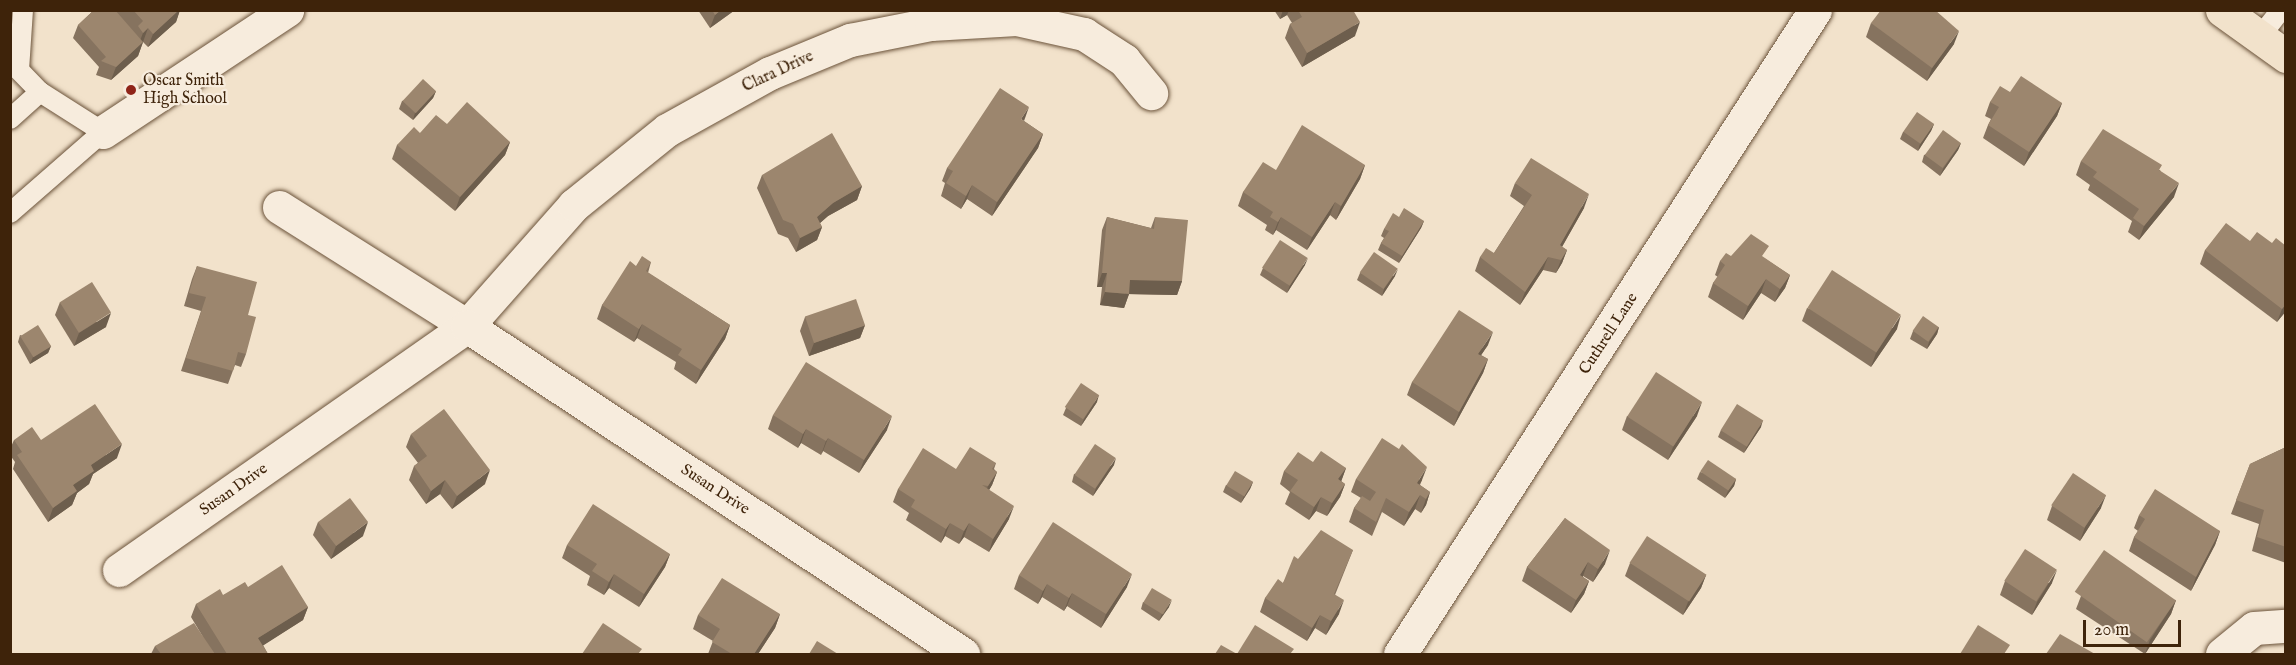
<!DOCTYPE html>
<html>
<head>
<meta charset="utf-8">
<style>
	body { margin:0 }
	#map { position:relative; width:2296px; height:665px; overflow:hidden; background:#f2e2cb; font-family:"IM FELL English",serif }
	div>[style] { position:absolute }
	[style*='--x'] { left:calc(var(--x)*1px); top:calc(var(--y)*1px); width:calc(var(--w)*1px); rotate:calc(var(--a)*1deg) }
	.roads { filter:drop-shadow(0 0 2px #6b533a) drop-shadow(0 0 2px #6b533a) }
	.lane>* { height:20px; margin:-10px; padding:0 10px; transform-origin:10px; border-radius:10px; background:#f7ecdd }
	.street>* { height:33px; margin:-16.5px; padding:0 16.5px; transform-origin:16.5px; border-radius:16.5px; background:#f7ecdd }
	.primary>* { height:33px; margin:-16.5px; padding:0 16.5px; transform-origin:16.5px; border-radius:16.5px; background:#f2e2cb }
	.wall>* { inset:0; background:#86735f }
	.shaded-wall>* { inset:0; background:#6d5e4d }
	.building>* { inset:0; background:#9c866e; transform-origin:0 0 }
	.dots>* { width:16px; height:16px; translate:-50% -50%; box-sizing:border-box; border:3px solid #f7ecdd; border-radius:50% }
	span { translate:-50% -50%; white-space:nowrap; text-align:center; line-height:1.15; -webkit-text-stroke:4.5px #f7ecdd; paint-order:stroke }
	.street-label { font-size:16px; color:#3e230a }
	.poi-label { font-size:16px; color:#3e230a }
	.left { translate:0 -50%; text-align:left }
	.frame { position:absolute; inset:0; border:12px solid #3e230a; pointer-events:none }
	.scale { position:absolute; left:2083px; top:620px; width:98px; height:27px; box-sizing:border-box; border:3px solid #3e230a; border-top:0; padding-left:8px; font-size:18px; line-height:21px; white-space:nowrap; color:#3e230a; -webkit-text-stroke:4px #f7ecdd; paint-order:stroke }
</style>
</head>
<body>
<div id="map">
	<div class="roads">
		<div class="lane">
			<i style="--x:2259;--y:38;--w:36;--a:-52"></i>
			<i style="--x:10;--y:61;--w:43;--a:45.9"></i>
			<i style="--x:40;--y:92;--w:40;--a:138"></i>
			<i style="--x:19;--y:70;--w:60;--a:-86.2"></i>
			<i style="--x:10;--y:213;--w:123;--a:-41.1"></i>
			<i style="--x:103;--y:132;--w:75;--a:-147.6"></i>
		</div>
		<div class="street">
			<i style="--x:103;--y:132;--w:221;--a:-33.5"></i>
			<i style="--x:279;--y:207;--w:222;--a:32.3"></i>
			<i style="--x:467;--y:326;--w:162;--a:-48.5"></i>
			<i style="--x:574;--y:205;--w:119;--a:-38.9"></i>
			<i style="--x:667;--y:130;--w:118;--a:-29"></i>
			<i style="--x:770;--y:73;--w:87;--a:-22.4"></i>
			<i style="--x:850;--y:40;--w:83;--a:-11.2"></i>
			<i style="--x:931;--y:24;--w:85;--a:-3.4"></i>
			<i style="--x:1016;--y:19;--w:70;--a:12.4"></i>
			<i style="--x:1084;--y:34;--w:48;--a:33"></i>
			<i style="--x:1124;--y:60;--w:43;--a:50.7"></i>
			<i style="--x:119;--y:570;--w:425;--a:-35"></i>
			<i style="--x:467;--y:326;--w:595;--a:33.48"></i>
			<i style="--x:1400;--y:654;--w:766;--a:-57.2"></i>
			<i style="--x:2222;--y:654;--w:41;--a:-39.1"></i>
			<i style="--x:2254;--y:628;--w:32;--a:-4"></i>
		</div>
		<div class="primary">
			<i style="--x:2222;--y:10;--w:79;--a:35.7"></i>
		</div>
	</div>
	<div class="wall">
		<i style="clip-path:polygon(94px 10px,180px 10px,176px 22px,148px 47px,143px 42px,138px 56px,111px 80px,96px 75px,99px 67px,73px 38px,78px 25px)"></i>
		<i style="clip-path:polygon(698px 10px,735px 10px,710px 28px)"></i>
		<i style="clip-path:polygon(1274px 10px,1353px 10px,1355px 36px,1302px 67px,1285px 38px,1290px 24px,1292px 23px,1287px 15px,1280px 19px)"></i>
		<i style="clip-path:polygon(1871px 23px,1954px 44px,1927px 81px,1866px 37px)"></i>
		<i style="clip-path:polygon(436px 91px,433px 98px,413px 120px,399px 109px,402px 101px)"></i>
		<i style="clip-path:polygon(2010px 92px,2062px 103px,2057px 116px,2024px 166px,1983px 138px,1988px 125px,1991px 119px,1985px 116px,1990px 102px)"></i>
		<i style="clip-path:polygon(1024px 121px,1043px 134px,1038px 148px,992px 216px,967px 199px,961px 209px,941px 196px,945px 183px,942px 181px,947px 168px)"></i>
		<i style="clip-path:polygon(447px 124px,510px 142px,505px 155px,455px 211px,392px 159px,397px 145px,420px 133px)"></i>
		<i style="clip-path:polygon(1934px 124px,1931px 131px,1918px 151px,1900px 139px,1903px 132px)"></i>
		<i style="clip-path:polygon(1961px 143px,1958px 150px,1940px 176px,1922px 162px,1924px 155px)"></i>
		<i style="clip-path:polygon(2081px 161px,2160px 170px,2174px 197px,2139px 240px,2128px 232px,2132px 221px,2088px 190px,2090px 185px,2076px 175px)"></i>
		<i style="clip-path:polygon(1365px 165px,1360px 179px,1336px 220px,1330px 215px,1307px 250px,1276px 230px,1273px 235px,1265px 230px,1267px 225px,1238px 206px,1243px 192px,1276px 170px)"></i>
		<i style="clip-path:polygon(762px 175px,862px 186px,857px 200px,828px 216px,820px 223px,822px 227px,817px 240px,796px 252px,788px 238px,778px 234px,757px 188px)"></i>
		<i style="clip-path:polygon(1515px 183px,1584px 208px,1562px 247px,1567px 250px,1562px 263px,1556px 273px,1543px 270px,1520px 305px,1475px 271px,1480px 257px,1494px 253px,1524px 206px,1510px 196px)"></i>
		<i style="clip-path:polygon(1107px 217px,1151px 228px,1155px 217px,1182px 281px,1177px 295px,1129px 294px,1124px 308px,1100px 305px,1102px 287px,1097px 287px,1102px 230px)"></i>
		<i style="clip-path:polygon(1399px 217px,1424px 221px,1421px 228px,1399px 263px,1378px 250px,1381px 243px,1384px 238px,1381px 236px,1384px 229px)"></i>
		<i style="clip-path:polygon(2250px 241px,2272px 243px,2286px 246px,2286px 311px,2277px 322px,2200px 264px,2205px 250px)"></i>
		<i style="clip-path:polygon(1731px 256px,1764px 258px,1790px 275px,1785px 288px,1775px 302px,1761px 293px,1743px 320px,1708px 297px,1713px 283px,1718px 277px,1715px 275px,1720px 261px)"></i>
		<i style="clip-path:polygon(651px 262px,648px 273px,730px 325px,725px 339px,696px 384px,674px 369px,676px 362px,637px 338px,634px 342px,597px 319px,602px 305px,636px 266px)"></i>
		<i style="clip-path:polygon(1305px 265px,1287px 293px,1260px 275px,1263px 268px)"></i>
		<i style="clip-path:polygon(197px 266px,248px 315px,246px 354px,241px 367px,235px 365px,228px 384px,181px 371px,201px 311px,184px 306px,192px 279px)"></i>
		<i style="clip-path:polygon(1360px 273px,1395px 276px,1382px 296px,1357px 280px)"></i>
		<i style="clip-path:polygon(60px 302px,106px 327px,74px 346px,55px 315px)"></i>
		<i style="clip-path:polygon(1807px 308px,1897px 329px,1871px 367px,1802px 321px)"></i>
		<i style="clip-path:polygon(805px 317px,865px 325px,860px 338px,809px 356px,800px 331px)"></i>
		<i style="clip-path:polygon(1939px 327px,1937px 334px,1927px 349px,1910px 339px,1913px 331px)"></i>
		<i style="clip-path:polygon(20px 335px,51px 346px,48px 353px,30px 364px,18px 342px)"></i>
		<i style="clip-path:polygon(1488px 345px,1481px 355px,1488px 359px,1483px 373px,1454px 426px,1407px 395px,1412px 382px)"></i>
		<i style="clip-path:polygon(1097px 402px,1081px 426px,1063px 415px,1066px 408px)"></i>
		<i style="clip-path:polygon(773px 415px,887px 430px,859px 473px,823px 451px,821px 455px,801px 443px,798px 448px,768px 429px)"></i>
		<i style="clip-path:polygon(1627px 416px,1697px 416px,1668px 460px,1622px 430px)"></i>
		<i style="clip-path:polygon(1761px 427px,1744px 453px,1718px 437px,1721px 430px)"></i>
		<i style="clip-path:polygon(411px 434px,485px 484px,452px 509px,440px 494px,426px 504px,409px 480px,414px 466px,418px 463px,406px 447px)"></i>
		<i style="clip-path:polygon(14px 440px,41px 440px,117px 458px,93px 474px,89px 484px,77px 493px,72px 505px,48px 522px,13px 469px,15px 462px,10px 455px,10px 449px)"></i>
		<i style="clip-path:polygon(2286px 447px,2286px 563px,2252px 551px,2259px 524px,2231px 514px,2250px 464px)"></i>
		<i style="clip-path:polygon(1313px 462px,1346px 468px,1341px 481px,1345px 484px,1340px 497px,1327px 516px,1316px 511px,1309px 520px,1285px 504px,1290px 492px,1280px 484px,1284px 471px)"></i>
		<i style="clip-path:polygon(996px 463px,994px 469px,997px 472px,992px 485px,989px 490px,1009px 519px,989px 552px,964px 537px,959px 544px,945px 536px,941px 543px,906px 520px,909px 513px,893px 502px,898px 489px,956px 469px)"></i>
		<i style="clip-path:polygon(1114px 465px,1093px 496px,1072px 482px,1074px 474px)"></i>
		<i style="clip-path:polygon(1700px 472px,1736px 479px,1734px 486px,1725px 498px,1697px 479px)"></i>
		<i style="clip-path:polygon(1356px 479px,1422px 480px,1420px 485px,1430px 492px,1426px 505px,1421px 513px,1415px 509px,1404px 526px,1382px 512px,1372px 536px,1349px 522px,1354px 508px,1361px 498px,1351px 492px)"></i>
		<i style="clip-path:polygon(1253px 482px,1250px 489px,1241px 503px,1223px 492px,1226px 485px)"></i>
		<i style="clip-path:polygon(2052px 506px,2101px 508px,2080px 541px,2047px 520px)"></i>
		<i style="clip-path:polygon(2139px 515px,2220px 531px,2215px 545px,2191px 591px,2129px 551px,2134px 537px,2138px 531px,2134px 528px)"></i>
		<i style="clip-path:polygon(1565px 518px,1605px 564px,1593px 582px,1583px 576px,1583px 577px,1589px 581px,1584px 594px,1571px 613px,1522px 581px,1527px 567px)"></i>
		<i style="clip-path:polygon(318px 522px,363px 536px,331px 559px,313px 535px)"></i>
		<i style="clip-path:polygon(567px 545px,670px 554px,665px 567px,639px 607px,609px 588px,604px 595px,587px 585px,590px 576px,562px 558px)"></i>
		<i style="clip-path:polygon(1353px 550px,1335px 595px,1339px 614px,1326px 635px,1315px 628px,1307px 641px,1260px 612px,1265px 598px,1283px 583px,1298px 559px)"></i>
		<i style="clip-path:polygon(1630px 563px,1706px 575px,1701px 588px,1683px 615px,1625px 576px)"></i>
		<i style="clip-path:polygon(1019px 575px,1127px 587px,1101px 628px,1067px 606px,1064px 611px,1042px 597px,1038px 604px,1014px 589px)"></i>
		<i style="clip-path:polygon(2005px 581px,2052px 583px,2032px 615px,2000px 595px)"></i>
		<i style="clip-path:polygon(248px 587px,308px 607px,303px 620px,263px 645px,268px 654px,151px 654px,155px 646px,203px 637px,191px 617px,196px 604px)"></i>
		<i style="clip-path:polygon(2081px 596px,2176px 600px,2171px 614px,2145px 654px,2076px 609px)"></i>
		<i style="clip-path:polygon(1143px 602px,1169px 607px,1159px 621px,1141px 609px)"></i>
		<i style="clip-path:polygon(780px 614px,775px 628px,758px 654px,708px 654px,713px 641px,693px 629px,698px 615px)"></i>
	</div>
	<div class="shaded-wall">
		<i style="clip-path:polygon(179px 10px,180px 10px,176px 22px,148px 47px,153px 34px)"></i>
		<i style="clip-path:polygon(721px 10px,735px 10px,710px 28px,715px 15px)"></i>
		<i style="clip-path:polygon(1283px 10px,1289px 10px,1287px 15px,1280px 19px)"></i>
		<i style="clip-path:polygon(1360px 22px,1355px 36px,1302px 67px,1307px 53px)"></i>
		<i style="clip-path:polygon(148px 28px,143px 42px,138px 46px,143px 33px)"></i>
		<i style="clip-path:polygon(1959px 31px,1954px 44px,1927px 81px,1932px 68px)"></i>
		<i style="clip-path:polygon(143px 42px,138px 56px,111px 80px,116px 67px)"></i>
		<i style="clip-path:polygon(436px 91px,433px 98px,413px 120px,415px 113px)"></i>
		<i style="clip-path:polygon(2062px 103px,2057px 116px,2024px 166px,2029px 152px)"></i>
		<i style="clip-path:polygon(1029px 107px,1024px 121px,1021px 119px)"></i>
		<i style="clip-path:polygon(1934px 124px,1931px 131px,1918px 151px,1920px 144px)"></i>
		<i style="clip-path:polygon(1043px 134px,1038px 148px,992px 216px,997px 202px)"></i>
		<i style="clip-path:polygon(510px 142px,505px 155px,455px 211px,460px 197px)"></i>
		<i style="clip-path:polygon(1961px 143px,1958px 150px,1940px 176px,1943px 169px)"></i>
		<i style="clip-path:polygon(1365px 165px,1360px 179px,1336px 220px,1341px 206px)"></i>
		<i style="clip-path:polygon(2179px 183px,2174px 197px,2139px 240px,2144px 226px)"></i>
		<i style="clip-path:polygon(972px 185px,967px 199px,961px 209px,966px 196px)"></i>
		<i style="clip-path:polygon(862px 186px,857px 200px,828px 216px,812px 230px,817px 217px,833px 203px)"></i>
		<i style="clip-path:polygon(1589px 194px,1584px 208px,1555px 259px,1560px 245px)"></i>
		<i style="clip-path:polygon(1335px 202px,1330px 215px,1307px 250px,1312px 237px)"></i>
		<i style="clip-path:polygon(1281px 217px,1276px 230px,1273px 235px,1278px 222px)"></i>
		<i style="clip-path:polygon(1424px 221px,1421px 228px,1399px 263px,1402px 256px)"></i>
		<i style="clip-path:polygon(822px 227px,817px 240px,796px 252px,800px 238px)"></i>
		<i style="clip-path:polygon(1567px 250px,1562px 263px,1556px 273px,1561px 260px)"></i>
		<i style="clip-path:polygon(1548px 257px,1543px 270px,1520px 305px,1525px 292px)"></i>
		<i style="clip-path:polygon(1308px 258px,1305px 265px,1287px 293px,1290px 285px)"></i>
		<i style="clip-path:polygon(1398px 269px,1395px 276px,1382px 296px,1384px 289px)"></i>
		<i style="clip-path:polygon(1102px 273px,1107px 273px,1102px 287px,1097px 287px)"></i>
		<i style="clip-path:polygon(1790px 275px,1785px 288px,1775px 302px,1780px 289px)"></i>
		<i style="clip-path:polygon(1766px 279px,1761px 293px,1743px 320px,1748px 306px)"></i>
		<i style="clip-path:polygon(1130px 280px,1182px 281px,1177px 295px,1125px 294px)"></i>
		<i style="clip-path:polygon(1105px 292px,1129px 294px,1124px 308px,1100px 305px)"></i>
		<i style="clip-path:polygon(2286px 304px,2286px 311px,2277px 322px,2282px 309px)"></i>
		<i style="clip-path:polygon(111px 313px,106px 327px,74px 346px,79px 333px)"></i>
		<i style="clip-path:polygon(1901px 315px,1897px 329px,1871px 367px,1876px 353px)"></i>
		<i style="clip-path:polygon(642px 324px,637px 338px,634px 342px,639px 329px)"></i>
		<i style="clip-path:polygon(730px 325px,725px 339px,696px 384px,701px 370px)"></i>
		<i style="clip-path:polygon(865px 325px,860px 338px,809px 356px,814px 343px)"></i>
		<i style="clip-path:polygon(1939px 327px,1937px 334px,1927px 349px,1929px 342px)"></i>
		<i style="clip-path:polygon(1493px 332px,1488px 345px,1473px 367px,1478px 354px)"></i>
		<i style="clip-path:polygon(51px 346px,48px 353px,30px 364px,33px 357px)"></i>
		<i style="clip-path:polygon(1488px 359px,1483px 373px,1454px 426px,1459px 412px)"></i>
		<i style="clip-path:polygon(1099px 395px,1097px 402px,1081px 426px,1084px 419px)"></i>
		<i style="clip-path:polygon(1702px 402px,1697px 416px,1668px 460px,1673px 447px)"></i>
		<i style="clip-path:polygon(892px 416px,887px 430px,859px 473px,864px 460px)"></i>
		<i style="clip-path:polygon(1763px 420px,1761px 427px,1744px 453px,1747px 446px)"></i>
		<i style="clip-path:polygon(806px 429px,801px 443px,798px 448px,803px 434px)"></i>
		<i style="clip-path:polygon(828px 438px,823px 451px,821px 455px,826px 441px)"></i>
		<i style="clip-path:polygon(122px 444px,117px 458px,93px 474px,89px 484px,77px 493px,72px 505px,48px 522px,53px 508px,91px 465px)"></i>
		<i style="clip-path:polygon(1116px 458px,1114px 465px,1093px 496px,1096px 488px)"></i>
		<i style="clip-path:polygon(1427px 467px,1422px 480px,1412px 497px,1417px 483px)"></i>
		<i style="clip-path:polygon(1346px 468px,1341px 482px,1338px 479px)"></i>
		<i style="clip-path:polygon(490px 470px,485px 484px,452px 509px,457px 496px)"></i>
		<i style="clip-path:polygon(997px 472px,992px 485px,983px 500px,988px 486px)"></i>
		<i style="clip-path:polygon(1736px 479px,1734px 486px,1725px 498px,1728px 491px)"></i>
		<i style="clip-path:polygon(445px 480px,440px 494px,426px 504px,431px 491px)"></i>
		<i style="clip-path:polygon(1253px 482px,1250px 489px,1241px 503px,1244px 496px)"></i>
		<i style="clip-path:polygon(1345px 484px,1340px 497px,1327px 516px,1332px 503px)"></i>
		<i style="clip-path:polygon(1430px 492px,1426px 505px,1421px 513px,1426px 499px)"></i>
		<i style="clip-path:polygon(1420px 495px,1415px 509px,1404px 526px,1409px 512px)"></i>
		<i style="clip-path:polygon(2106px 495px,2101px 508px,2080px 541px,2085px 527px)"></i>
		<i style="clip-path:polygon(1321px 497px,1316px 511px,1309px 520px,1314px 507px)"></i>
		<i style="clip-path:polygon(1014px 506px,1009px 519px,989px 552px,993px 539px)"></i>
		<i style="clip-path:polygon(368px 522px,363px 536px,331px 559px,336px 546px)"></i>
		<i style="clip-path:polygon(950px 523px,945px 536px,941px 543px,946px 529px)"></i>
		<i style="clip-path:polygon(969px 523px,964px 537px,959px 544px,964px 531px)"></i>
		<i style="clip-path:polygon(2220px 531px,2215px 545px,2191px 591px,2196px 577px)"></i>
		<i style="clip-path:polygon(1610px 550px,1605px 564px,1593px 582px,1598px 569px)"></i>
		<i style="clip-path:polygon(670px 554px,665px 567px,639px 607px,644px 594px)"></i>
		<i style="clip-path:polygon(1588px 562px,1583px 576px,1575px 588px,1580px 575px)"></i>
		<i style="clip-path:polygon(2057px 570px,2052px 583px,2032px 615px,2037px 602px)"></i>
		<i style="clip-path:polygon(614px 574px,609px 588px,604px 595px,609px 582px)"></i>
		<i style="clip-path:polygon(1132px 574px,1127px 587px,1101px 628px,1106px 614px)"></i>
		<i style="clip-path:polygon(1706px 575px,1701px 588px,1683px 615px,1688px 602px)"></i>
		<i style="clip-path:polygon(1589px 581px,1584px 594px,1571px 613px,1576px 600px)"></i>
		<i style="clip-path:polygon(1047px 584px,1042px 597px,1038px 604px,1043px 591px)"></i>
		<i style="clip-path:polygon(1072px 593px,1067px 606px,1064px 611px,1069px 598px)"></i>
		<i style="clip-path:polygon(1172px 600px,1169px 607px,1159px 621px,1162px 614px)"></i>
		<i style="clip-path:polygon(1344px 600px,1339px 614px,1326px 635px,1331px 621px)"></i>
		<i style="clip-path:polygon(2176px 600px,2171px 614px,2145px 654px,2150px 640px)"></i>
		<i style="clip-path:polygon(308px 607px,303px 620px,253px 652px,258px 638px)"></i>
		<i style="clip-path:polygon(780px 614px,775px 628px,758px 654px,754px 654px)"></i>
		<i style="clip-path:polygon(1320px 615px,1315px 628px,1307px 641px,1312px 628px)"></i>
	</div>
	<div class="building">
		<i style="clip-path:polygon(94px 10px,115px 10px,143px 42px,116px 67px,101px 61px,106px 57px,78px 25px)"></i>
		<i style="clip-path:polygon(133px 10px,179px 10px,153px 34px,148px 28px,143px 33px,138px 26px,143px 21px)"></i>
		<i style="clip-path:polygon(712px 10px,721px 10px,715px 15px)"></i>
		<i style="clip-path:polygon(1298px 10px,1353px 10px,1360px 22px,1307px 53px,1290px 24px,1302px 17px)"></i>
		<i style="clip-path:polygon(1881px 10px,1935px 10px,1959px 31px,1932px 68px,1871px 23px)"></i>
		<i style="clip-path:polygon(2021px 76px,2062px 103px,2029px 152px,1988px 125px,1999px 107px,1990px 102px,2000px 86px,2010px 92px)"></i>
		<i style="left:423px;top:79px;width:18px;height:30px;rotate:43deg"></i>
		<i style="clip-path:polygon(1000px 88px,1029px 107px,1021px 119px,1043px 134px,997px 202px,972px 185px,966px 196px,946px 183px,953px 171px,947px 168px)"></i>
		<i style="clip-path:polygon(467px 102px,510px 142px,460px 197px,397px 145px,414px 127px,420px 133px,436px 115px,447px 124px)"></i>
		<i style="left:1917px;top:112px;width:21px;height:24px;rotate:35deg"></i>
		<i style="clip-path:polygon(1302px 125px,1365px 165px,1341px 206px,1335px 202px,1312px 237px,1281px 217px,1278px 222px,1270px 217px,1273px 212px,1243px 192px,1263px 162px,1276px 170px)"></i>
		<i style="clip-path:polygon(2103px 129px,2162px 165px,2159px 170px,2179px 183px,2144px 226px,2133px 218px,2139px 209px,2093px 177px,2097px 172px,2081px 161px)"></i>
		<i style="left:1943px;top:130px;width:22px;height:31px;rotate:36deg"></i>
		<i style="clip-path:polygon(832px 133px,862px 186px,833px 203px,817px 217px,822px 227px,800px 238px,793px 224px,783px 220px,762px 175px)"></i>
		<i style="clip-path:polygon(1531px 158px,1589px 194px,1560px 245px,1567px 250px,1561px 260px,1548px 257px,1525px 292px,1480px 257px,1486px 248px,1494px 253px,1532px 195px,1515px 183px)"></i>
		<i style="clip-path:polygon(1404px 208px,1424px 221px,1402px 256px,1381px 243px,1389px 231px,1384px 229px,1393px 213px,1399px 217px)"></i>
		<i style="clip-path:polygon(1107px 217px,1154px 229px,1155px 217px,1188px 220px,1182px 281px,1130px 280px,1129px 294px,1105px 292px,1107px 273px,1102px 273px)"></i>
		<i style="clip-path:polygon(2226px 223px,2250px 241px,2257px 232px,2272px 243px,2276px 238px,2286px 246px,2286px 304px,2282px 309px,2205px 250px)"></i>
		<i style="clip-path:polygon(1751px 234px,1769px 246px,1762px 256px,1790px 275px,1780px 289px,1766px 279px,1748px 306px,1713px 283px,1725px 265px,1720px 261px,1726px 253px,1731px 256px)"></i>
		<i style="left:1280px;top:240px;width:33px;height:33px;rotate:33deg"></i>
		<i style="left:1374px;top:252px;width:29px;height:25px;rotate:35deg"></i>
		<i style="clip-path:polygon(642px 256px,651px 262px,646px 271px,730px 325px,701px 370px,678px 355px,682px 349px,642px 324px,639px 329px,602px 305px,630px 261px,636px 266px)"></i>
		<i style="clip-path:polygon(197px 266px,257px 282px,248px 315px,256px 317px,246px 354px,238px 352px,233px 371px,186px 358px,206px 297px,189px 293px)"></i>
		<i style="left:1832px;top:270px;width:82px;height:45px;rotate:33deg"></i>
		<i style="left:92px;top:282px;width:36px;height:38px;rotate:58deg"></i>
		<i style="left:856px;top:299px;width:28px;height:54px;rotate:71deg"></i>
		<i style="clip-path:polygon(1459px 310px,1493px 332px,1478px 354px,1488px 359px,1459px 412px,1412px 382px)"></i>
		<i style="left:1923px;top:316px;width:19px;height:18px;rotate:35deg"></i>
		<i style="left:38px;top:325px;width:25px;height:21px;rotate:58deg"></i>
		<i style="clip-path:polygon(806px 362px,892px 416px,864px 460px,828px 438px,826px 441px,806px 429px,803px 434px,773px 415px)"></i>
		<i style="left:1656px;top:372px;width:55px;height:53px;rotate:33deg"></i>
		<i style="left:1081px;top:383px;width:22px;height:29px;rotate:34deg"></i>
		<i style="clip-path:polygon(95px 404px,122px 444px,91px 465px,94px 471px,73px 485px,77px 491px,53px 508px,17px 455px,22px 452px,14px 440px,32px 427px,41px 440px)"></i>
		<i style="left:1737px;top:404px;width:31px;height:31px;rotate:32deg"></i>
		<i style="clip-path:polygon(444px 409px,490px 470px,457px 496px,445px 480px,431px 491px,414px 466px,427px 456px,411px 434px)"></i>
		<i style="clip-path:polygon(1382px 438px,1399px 449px,1402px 444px,1427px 467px,1417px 483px,1430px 492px,1426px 499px,1420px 495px,1409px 512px,1386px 498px,1376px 522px,1354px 508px,1362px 496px,1370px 501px,1376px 492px,1356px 479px)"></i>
		<i style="left:1095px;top:444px;width:25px;height:37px;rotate:34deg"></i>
		<i style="clip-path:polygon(970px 447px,996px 463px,992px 469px,997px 472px,988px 486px,982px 485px,1014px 506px,993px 539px,969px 523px,964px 531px,950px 523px,946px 529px,911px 507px,915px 500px,898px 489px,923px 448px,956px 469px)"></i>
		<i style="clip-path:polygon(2286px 447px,2286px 547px,2257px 537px,2264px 510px,2236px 500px,2250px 464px)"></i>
		<i style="clip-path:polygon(1321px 451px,1346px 468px,1338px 479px,1345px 484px,1332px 503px,1321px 497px,1314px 507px,1290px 491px,1298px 480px,1284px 471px,1298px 452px,1313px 462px)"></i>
		<i style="left:1708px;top:460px;width:34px;height:14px;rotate:34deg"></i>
		<i style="left:1235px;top:471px;width:21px;height:17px;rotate:31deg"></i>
		<i style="left:2073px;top:473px;width:40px;height:39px;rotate:34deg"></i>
		<i style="clip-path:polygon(2155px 489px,2220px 531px,2196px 577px,2134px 537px,2145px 519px,2139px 515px)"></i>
		<i style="left:350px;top:498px;width:30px;height:40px;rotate:53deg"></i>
		<i style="clip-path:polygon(593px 504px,670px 554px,644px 594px,614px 574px,609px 582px,592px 571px,597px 564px,567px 545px)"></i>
		<i style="clip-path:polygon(1565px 518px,1610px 550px,1598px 569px,1588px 562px,1580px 575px,1589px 581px,1576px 600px,1527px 567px)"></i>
		<i style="clip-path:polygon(1053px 522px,1132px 574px,1106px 614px,1072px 593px,1069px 598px,1047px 584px,1043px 591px,1019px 575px)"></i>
		<i style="clip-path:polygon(1321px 530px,1353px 550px,1334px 594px,1344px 600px,1331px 621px,1320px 615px,1312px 628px,1265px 598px,1278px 579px,1283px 583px,1294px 556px,1298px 559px)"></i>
		<i style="left:1647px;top:536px;width:71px;height:32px;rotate:33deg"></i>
		<i style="left:2025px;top:549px;width:38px;height:38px;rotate:33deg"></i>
		<i style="left:2104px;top:550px;width:88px;height:51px;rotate:35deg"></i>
		<i style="clip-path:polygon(282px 565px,308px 607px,258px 638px,268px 654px,227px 654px,196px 604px,220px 589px,223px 595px,245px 582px,248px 587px)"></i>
		<i style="clip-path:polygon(722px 578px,780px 614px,754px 654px,732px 654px,712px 642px,720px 629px,698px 615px)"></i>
		<i style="left:1152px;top:588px;width:23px;height:17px;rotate:31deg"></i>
		<i style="clip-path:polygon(194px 623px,215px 654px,161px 654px,155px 646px)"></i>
		<i style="clip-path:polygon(603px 623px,642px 649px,638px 654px,582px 654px)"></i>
		<i style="clip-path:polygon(1255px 625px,1294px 649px,1290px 654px,1237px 654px)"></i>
		<i style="clip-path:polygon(1978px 625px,2010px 645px,2004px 654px,1960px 654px)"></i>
		<i style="clip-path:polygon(2060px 634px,2095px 654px,2046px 654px)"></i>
		<i style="clip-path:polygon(817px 641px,838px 654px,809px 654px)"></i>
		<i style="clip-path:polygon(1221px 645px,1237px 654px,1215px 654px)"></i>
	</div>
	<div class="dots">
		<i style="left:131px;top:90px;background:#8f2418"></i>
	</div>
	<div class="street-label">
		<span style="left:778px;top:72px;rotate:-25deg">Clara Drive</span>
		<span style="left:1609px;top:334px;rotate:-57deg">Cuthrell Lane</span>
		<span style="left:234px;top:490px;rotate:-35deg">Susan Drive</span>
		<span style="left:715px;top:490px;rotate:33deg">Susan Drive</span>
	</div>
	<div class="poi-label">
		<span class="left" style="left:143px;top:90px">Oscar Smith<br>High School</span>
	</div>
	<div class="frame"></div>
	<div class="scale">20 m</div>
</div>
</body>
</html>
